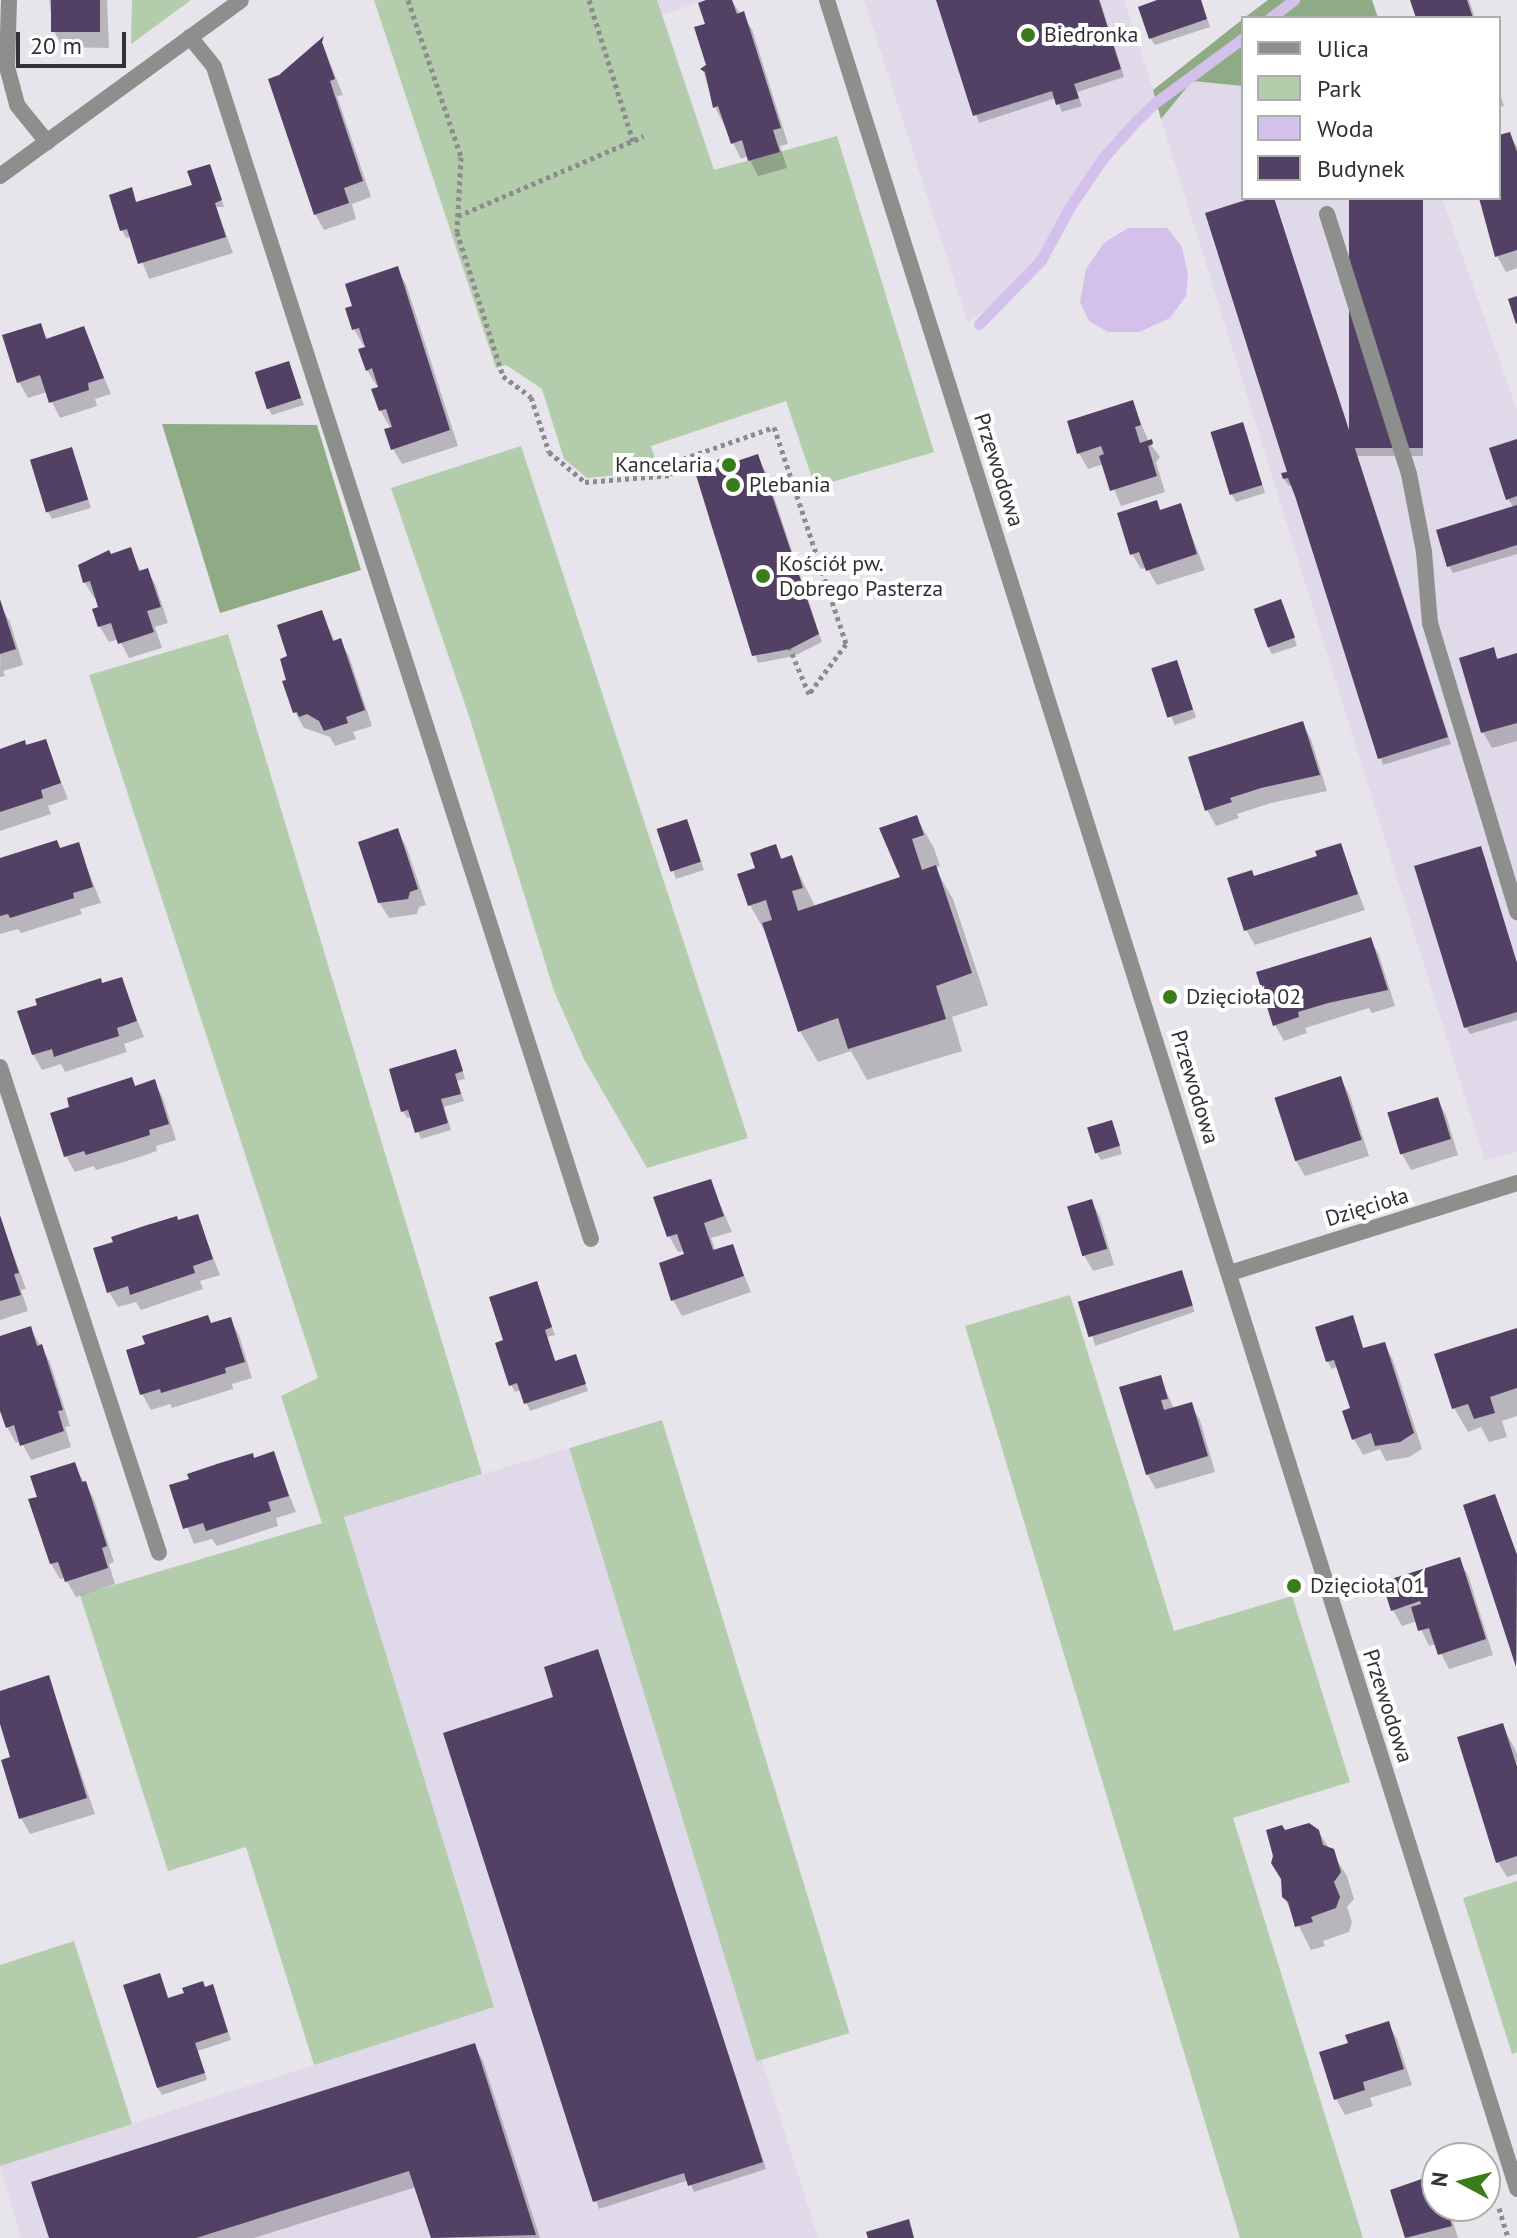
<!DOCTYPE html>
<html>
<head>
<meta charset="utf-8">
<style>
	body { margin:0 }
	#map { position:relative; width:1517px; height:2238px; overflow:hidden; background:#e7e4ec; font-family:"PT Sans",sans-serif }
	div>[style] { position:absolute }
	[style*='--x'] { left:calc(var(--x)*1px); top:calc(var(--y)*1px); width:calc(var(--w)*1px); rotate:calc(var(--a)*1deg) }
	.built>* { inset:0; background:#e0d9e9 }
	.green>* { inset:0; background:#b3ccab; transform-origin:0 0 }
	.forest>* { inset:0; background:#8eab85 }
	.water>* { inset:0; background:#d3c0eb }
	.shadow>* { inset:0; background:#0003; transform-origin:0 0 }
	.stream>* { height:11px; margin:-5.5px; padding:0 5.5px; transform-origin:5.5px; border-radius:5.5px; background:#d3c0eb }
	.building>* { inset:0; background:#524165; transform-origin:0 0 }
	.path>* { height:5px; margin-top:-2.5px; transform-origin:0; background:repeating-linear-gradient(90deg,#8d8a90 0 4px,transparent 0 8px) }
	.service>* { height:16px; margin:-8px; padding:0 8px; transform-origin:8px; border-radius:8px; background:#8d8f8c }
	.minor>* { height:16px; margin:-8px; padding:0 8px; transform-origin:8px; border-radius:8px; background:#8d8f8c }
	.tertiary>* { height:16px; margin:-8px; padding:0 8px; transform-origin:8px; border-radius:8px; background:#8d8f8c }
	.dots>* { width:22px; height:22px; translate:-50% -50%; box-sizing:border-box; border:4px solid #fff; border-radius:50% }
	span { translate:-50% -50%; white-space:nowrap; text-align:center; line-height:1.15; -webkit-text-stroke:8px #fff; paint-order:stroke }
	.poi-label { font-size:22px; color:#333135 }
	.left { translate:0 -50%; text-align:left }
	.right { translate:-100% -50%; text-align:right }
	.street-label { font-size:22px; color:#333135 }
	.legend { position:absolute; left:1241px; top:16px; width:260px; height:184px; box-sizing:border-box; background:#fff; border:2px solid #adadae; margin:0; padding:10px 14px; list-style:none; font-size:24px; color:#333135 }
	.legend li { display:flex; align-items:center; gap:16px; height:40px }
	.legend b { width:40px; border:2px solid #adadae }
	.north { position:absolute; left:1421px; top:2142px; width:80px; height:80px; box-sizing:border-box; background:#fff; border:2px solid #adadae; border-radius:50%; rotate:277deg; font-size:22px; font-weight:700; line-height:32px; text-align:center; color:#333135 }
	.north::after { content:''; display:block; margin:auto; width:28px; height:36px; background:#3a7c1b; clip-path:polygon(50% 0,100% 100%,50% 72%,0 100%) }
	.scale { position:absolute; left:16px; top:32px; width:110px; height:36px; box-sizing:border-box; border:4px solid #333135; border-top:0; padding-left:10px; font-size:24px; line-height:28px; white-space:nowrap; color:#333135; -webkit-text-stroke:6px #fff; paint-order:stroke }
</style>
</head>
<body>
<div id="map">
	<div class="built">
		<i style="clip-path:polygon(657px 0,706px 0,662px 15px)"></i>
		<i style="clip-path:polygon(864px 0,1124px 0,1157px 102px,1088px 175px,1026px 280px,968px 323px)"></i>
		<i style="clip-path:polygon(1192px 81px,1243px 86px,1243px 198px,1442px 198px,1517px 410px,1517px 1152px,1485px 1161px,1161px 119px)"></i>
		<i style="clip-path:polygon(569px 1448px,818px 2238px,21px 2238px,0 2166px,494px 2007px,344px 1517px)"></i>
	</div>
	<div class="green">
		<i style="clip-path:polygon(132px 0,191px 0,131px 44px)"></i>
		<i style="clip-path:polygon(374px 0,657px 0,714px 170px,837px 136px,934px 452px,815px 487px,786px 401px,651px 446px,659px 471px,587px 478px,564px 459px,542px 389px,506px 365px,496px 368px)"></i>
		<i style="clip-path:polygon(521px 446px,748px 1138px,647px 1168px,584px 1059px,554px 991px,469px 716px,391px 488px)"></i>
		<i style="clip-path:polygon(228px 634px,482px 1474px,344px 1517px,494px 2007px,314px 2065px,246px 1847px,168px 1871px,80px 1595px,322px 1523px,281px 1396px,318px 1378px,89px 675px)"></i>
		<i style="clip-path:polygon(1070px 1295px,1174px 1631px,1292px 1596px,1350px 1782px,1233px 1818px,1363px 2238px,1240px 2238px,965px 1326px)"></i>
		<i style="left:662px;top:1420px;width:641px;height:97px;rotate:73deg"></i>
		<i style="clip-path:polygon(1517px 1881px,1517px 2052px,1512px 2054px,1463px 1898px)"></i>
		<i style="clip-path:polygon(74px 1941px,132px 2124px,0 2166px,0 1965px)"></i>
	</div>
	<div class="forest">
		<i style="clip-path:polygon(1268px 0,1372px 0,1378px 18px,1244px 18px)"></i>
		<i style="clip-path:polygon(1243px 19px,1243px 86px,1192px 81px,1161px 119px,1153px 90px)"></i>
		<i style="clip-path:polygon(162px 424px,317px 425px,361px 570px,220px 613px)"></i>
	</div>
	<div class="water">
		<i style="clip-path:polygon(1128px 228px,1167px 228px,1182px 247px,1188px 275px,1186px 296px,1170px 318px,1139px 332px,1108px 332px,1089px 321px,1080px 302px,1086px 269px,1104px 243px)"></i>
	</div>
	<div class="shadow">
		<i style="clip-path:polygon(49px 0,107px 0,109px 48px,63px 47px,54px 31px)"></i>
		<i style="clip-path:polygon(713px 0,731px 0,752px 29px,788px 144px,780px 146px,787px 168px,758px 176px,748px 156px,741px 159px,715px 107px,702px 68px,708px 66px,708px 25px)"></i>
		<i style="clip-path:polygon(938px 0,1100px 0,1124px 77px,1077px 92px,1082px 106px,1062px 112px,1056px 98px,979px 123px)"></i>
		<i style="clip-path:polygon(1164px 0,1201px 0,1210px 27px,1155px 45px,1150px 38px)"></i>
		<i style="clip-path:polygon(1412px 0,1469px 0,1475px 18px,1419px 18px)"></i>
		<i style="clip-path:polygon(321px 41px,343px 95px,337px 96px,371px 197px,352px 204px,356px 219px,324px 230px,315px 214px,280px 77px)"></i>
		<i style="clip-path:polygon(1499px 90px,1504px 106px,1499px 107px)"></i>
		<i style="clip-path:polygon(1509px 134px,1517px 147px,1517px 268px,1506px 272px,1497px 256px,1480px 198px,1499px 198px,1499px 137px)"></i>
		<i style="clip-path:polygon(209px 166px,224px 207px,216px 207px,233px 253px,149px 279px,132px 236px,126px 238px,122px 230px,135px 204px,195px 186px)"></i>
		<i style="clip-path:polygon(1259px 198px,1275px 201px,1451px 744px,1383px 765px,1293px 485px,1289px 486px,1284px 479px,1289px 473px)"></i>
		<i style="left:1351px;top:198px;width:72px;height:258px"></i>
		<i style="clip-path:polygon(397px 269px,406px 284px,458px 446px,402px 464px,393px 449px,391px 429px,380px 410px,380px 384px,376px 385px,367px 370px,367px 344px,363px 345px,354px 329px)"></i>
		<i style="clip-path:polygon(40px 325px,48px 340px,83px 329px,111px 394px,95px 399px,97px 406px,60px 418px,47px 392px,28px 398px,19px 382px)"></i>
		<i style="clip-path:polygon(288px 363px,304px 405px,272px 415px,268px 408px)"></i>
		<i style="clip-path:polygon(1132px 402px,1149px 442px,1160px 457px,1156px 462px,1165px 492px,1121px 506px,1104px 464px,1088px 469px,1079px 453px)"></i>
		<i style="clip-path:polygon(1246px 431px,1265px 493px,1236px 502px,1232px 495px)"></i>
		<i style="clip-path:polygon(1517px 441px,1517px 554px,1453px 573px,1449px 566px,1514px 508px,1508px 499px)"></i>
		<i style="clip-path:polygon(75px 457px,91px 508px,52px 519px,48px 512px)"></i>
		<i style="clip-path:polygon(757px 457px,766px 472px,822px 642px,794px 656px,758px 663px,709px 519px,735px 464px)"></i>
		<i style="clip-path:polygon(1156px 503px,1161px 511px,1180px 506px,1205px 570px,1157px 585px,1147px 568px,1141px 569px,1132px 554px)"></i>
		<i style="clip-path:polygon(130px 550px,141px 572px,147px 570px,156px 586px,168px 623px,155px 627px,162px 648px,129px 658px,119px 639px,109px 642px,100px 627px,94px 610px,101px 608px,98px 597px,94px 598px,85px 583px,80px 566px)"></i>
		<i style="clip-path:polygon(1281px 601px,1297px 646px,1272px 654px,1268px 647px)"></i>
		<i style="clip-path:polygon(1px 607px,10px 622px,23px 665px,3px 671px,5px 676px,0 677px)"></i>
		<i style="clip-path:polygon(321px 612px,335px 642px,340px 641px,349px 656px,372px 726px,353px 732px,356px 739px,335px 746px,330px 737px,304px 728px,295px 712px,289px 681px,290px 657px)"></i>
		<i style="clip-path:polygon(1493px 650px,1499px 661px,1517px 655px,1517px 741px,1492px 748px,1483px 732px)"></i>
		<i style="left:1176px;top:662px;width:59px;height:23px;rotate:70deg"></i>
		<i style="clip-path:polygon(1302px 723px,1311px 739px,1327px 791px,1271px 803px,1237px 814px,1239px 818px,1216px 826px,1207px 810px)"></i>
		<i style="clip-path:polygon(45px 741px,68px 799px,48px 806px,51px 814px,0 831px,0 750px)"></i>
		<i style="clip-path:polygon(916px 817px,934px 848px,940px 866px,935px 868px,953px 899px,988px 1005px,952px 1017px,962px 1051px,867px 1080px,851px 1051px,818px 1062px,800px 1031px,768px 937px,750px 905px,757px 870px,775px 847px,783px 860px,791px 858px,816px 908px,902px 878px)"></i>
		<i style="clip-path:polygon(690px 828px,704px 870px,676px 879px,659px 830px)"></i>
		<i style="clip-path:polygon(397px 831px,406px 846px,426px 905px,419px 907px,417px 914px,389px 918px,379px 902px)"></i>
		<i style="clip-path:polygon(78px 845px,101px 903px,80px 909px,82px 914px,21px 933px,18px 929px,0 934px,0 860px)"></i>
		<i style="clip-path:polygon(1340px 845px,1365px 910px,1255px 945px,1246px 930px,1254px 878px,1319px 858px)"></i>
		<i style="clip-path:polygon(1484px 855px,1517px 963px,1517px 1020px,1470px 1034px,1466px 1027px)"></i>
		<i style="clip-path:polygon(1370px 939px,1379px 955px,1395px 1006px,1372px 1013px,1369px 1008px,1305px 1028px,1307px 1033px,1284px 1041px,1275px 1025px)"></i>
		<i style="clip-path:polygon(121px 979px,144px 1037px,124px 1044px,127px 1052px,65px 1072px,61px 1064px,42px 1070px,33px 1054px,103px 985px)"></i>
		<i style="clip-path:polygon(459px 1058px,465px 1079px,457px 1081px,464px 1101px,444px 1107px,451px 1130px,421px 1139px,412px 1117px,407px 1118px,403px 1111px)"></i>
		<i style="clip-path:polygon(1340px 1078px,1349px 1094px,1369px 1156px,1305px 1176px,1296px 1161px)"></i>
		<i style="clip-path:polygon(131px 1079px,136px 1087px,154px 1082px,163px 1098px,176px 1140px,156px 1146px,157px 1151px,127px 1161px,96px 1170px,94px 1166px,75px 1172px,66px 1156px)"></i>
		<i style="clip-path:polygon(1437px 1099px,1446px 1115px,1458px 1155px,1411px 1170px,1402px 1154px)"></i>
		<i style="clip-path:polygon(1115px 1130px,1122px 1154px,1101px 1160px,1097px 1153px)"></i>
		<i style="clip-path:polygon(710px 1181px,732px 1232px,711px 1238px,716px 1252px,732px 1246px,751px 1292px,682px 1316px,673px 1300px,686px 1256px,685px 1251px,678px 1252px,669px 1236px)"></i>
		<i style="clip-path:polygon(1091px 1201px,1100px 1217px,1114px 1265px,1093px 1271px,1084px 1255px)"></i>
		<i style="clip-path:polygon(197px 1216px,220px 1275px,200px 1281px,203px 1289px,141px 1310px,136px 1302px,118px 1307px,109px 1292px,179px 1222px)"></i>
		<i style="clip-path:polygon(0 1218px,26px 1289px,21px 1290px,28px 1311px,0 1320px)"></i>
		<i style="left:1181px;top:1272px;width:42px;height:105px;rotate:71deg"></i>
		<i style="clip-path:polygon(536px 1283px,555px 1335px,547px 1337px,556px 1363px,575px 1356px,588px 1391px,530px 1411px,521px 1390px,515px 1392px,511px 1385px,497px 1344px,505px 1341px)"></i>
		<i style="clip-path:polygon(230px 1320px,239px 1335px,252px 1378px,232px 1384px,233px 1389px,172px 1408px,170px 1404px,151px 1410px,142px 1394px,212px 1325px)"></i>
		<i style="clip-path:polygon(1356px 1324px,1364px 1351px,1384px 1344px,1393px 1360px,1422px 1449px,1409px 1457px,1386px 1461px,1380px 1449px,1363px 1455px,1354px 1439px,1352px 1410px,1338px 1366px,1332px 1369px,1328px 1362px,1318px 1328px)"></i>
		<i style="clip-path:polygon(30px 1328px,50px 1362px,70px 1426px,65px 1427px,71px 1447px,31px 1460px,21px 1441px,16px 1443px,7px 1427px,0 1404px,0 1338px)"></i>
		<i style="clip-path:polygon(1517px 1330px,1517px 1416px,1502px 1421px,1507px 1437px,1489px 1442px,1481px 1427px,1468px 1432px,1454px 1408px)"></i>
		<i style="clip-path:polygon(1160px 1377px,1174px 1409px,1191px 1405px,1200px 1420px,1215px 1472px,1156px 1489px,1147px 1474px)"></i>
		<i style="clip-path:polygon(273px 1454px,296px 1512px,276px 1518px,278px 1526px,217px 1546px,212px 1539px,194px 1544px,171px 1487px)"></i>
		<i style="clip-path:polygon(74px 1465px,94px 1499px,114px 1562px,109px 1564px,115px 1584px,76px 1597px,65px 1578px,60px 1579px,51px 1564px,39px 1498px)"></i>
		<i style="clip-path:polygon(1494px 1497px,1517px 1554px,1517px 1662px,1465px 1506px)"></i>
		<i style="clip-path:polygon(1459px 1560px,1468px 1575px,1493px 1655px,1449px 1669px,1436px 1644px,1429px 1646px,1417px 1621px,1402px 1626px,1393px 1610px)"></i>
		<i style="clip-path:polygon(597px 1652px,766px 2169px,694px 2192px,689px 2180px,599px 2209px,445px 1734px,556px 1698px)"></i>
		<i style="clip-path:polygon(48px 1677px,95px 1814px,30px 1834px,21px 1818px,13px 1758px,0 1717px,0 1693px)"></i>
		<i style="clip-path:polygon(1502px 1725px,1517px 1753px,1517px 1874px,1507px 1877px,1498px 1862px)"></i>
		<i style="clip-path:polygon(1318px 1831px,1347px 1876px,1354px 1899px,1347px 1907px,1352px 1922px,1349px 1932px,1323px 1941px,1325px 1946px,1311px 1950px,1284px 1897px,1284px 1832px)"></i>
		<i style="clip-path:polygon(163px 1983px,169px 2000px,205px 1989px,216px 1994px,231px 2040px,198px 2051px,207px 2080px,162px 2095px,158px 2088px)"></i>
		<i style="clip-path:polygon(1388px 2024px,1397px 2039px,1412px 2085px,1370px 2098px,1373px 2106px,1345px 2115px,1336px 2099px,1351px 2044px)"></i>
		<i style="clip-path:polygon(474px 2045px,483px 2061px,540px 2238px,433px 2238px,416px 2187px,254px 2238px,51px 2238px)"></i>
		<i style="clip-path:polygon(1435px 2177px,1437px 2206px,1448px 2206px,1458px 2238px,1407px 2238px,1392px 2191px)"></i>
	</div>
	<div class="stream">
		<i style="--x:1270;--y:18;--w:30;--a:-37"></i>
		<i style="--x:979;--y:324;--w:89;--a:-45.9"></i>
		<i style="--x:1041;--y:260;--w:63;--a:-61.4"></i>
		<i style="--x:1071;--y:205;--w:57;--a:-55.8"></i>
		<i style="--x:1103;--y:158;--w:48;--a:-48.4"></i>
		<i style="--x:1135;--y:122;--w:29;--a:-44"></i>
		<i style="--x:1156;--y:102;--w:108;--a:-36.3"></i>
	</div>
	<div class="building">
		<i style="left:51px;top:0;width:49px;height:32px"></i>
		<i style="clip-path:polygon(706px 0,732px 0,737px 14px,744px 11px,781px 128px,773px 130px,780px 152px,748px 161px,742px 140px,731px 144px,718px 106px,713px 108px,705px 72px,700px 69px,706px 65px,694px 27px,705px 24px,698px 3px)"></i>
		<i style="clip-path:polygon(936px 0,1099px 0,1121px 69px,1074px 84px,1079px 98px,1056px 105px,1052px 91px,973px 116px)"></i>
		<i style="clip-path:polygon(1157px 0,1201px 0,1207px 19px,1149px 39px,1138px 7px)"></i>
		<i style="clip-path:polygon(1410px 0,1467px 0,1473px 18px,1416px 18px)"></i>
		<i style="clip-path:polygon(324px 36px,322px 42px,335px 79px,330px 81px,363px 181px,344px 188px,349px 203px,314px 215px,268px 79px,279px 75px)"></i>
		<i style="clip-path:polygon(1510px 132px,1517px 152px,1517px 250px,1495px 257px,1479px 198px,1499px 198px,1499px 135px)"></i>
		<i style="clip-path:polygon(210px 164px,222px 200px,215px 203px,226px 237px,138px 264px,127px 229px,120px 231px,109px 195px,132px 187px,136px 202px,192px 185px,187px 171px)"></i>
		<i style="clip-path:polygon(1252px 198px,1274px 198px,1448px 737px,1378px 759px,1295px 496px,1288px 478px,1283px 479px,1281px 473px,1287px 472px,1205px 213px)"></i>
		<i style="left:1349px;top:198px;width:74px;height:250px"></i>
		<i style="clip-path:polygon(398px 266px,450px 430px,391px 450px,384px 429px,392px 427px,386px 409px,379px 411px,371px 389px,378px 387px,372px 368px,366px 371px,358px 349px,365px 347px,359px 328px,352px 330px,345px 308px,352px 306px,345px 284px)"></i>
		<i style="clip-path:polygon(1517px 296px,1517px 323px,1516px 324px,1508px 299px)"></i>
		<i style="clip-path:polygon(41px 323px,46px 339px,84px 326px,104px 378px,88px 383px,89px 390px,49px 403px,40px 375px,17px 383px,2px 335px)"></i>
		<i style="left:289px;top:361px;width:39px;height:36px;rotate:72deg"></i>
		<i style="clip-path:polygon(1133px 400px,1141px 425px,1135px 427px,1140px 443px,1152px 439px,1153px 444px,1148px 446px,1157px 476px,1110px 491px,1099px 456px,1104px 454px,1101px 446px,1077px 454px,1067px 421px)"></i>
		<i style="left:1243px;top:422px;width:66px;height:34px;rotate:73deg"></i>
		<i style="clip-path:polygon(1517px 439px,1517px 496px,1506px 500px,1489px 448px)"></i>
		<i style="left:72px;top:447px;width:55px;height:44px;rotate:73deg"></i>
		<i style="clip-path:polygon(758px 454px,819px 634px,790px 649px,752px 656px,696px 475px,719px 467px,717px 460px,732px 455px,734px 462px)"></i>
		<i style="clip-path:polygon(1157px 500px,1160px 510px,1181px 503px,1197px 554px,1146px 571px,1139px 552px,1130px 555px,1117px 513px)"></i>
		<i style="clip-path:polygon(1517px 505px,1517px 545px,1447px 567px,1436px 530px)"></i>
		<i style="clip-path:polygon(131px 547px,139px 571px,148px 568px,161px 607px,147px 611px,154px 632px,118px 644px,111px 623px,98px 627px,92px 609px,98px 607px,90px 581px,83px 583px,78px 565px,109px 550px,111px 554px)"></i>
		<i style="clip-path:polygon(0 599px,16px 649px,0 654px)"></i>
		<i style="left:1281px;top:599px;width:41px;height:29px;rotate:70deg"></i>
		<i style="clip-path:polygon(322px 610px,333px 641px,341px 638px,365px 710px,346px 717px,348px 723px,324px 731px,319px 721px,307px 714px,299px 717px,297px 712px,293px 713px,282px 681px,286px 680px,280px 659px,287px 656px,277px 625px)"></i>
		<i style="clip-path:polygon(1494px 647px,1497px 659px,1517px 653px,1517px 723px,1481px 733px,1459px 658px)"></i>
		<i style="left:1177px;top:660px;width:52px;height:27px;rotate:72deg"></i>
		<i style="clip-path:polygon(1303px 721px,1320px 775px,1261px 788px,1230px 798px,1232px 802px,1205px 811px,1188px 757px)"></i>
		<i style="clip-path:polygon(46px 739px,61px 783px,41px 790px,43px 798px,0 812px,0 749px,25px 740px,26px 745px)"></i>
		<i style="clip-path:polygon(917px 815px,924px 835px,912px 839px,922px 870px,936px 865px,972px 973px,936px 986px,946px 1019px,848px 1049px,838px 1018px,798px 1032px,762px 923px,772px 920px,766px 900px,748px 906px,737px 874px,755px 868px,750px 853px,776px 844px,781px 859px,792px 855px,803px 888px,792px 891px,798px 911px,900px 877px,879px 828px)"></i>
		<i style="left:687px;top:819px;width:45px;height:32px;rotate:72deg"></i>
		<i style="clip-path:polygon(398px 828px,418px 889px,410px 892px,408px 899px,378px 903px,358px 842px)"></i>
		<i style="clip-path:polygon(57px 840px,60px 848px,79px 842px,93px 887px,73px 893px,74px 898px,10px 918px,8px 914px,0 916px,0 858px)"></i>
		<i style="clip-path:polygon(1341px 843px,1358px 894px,1244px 931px,1227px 878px,1252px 870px,1254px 876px,1317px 856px,1315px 851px)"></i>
		<i style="clip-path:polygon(1481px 846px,1517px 963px,1517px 1012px,1464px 1028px,1414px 866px)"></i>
		<i style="clip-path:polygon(1371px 937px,1388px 990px,1328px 1003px,1298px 1012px,1299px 1017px,1273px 1026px,1256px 972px)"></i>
		<i style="clip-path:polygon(122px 977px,137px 1021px,117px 1028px,119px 1036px,87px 1046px,54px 1057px,52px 1049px,32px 1055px,17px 1011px,37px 1005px,35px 999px,101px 978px,102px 983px)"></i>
		<i style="clip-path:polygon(456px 1049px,463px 1071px,455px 1074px,461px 1094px,441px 1099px,448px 1123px,415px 1133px,408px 1110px,401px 1112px,389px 1069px)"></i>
		<i style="left:1341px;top:1076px;width:67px;height:70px;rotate:72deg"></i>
		<i style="clip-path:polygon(132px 1077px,135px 1086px,155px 1079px,169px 1124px,149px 1130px,150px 1135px,86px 1155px,84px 1151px,64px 1157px,50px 1113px,69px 1107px,67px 1098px)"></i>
		<i style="left:1438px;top:1097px;width:44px;height:53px;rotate:73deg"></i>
		<i style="left:1112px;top:1120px;width:27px;height:26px;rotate:73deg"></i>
		<i style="clip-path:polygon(711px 1179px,724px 1216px,704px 1223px,713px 1250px,733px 1244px,744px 1276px,671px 1301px,659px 1263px,684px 1254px,677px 1234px,667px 1237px,653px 1197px)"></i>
		<i style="left:1092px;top:1199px;width:52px;height:26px;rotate:73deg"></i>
		<i style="clip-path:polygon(198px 1214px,213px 1259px,193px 1266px,195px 1273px,130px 1295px,128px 1286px,107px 1293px,93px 1248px,113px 1242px,111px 1237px,144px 1226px,177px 1216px,178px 1220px)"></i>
		<i style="clip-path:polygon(0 1215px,19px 1273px,14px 1274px,21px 1295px,0 1301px)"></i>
		<i style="left:1182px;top:1270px;width:37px;height:109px;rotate:73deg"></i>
		<i style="clip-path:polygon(537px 1281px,552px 1327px,545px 1330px,555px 1361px,576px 1354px,586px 1384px,524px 1404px,517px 1383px,509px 1386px,495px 1343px,503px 1340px,489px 1297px)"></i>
		<i style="clip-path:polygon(208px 1315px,211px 1323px,231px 1317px,245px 1362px,225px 1368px,226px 1373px,194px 1383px,161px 1393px,160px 1389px,140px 1395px,126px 1350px,145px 1344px,142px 1336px)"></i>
		<i style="clip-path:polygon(1353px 1315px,1363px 1348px,1385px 1342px,1414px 1433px,1400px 1442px,1375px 1446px,1371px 1433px,1352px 1440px,1342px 1411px,1350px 1408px,1334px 1360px,1326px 1362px,1315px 1327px)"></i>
		<i style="clip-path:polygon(31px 1326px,37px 1346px,42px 1344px,63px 1410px,58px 1411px,64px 1431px,20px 1446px,14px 1425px,6px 1428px,0 1411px,0 1336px)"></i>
		<i style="clip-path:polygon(1517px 1328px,1517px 1388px,1490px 1397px,1495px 1413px,1474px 1419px,1468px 1404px,1452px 1409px,1434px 1354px)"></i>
		<i style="clip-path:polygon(1161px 1375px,1168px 1399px,1161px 1400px,1164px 1410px,1192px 1402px,1208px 1456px,1146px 1475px,1119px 1387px)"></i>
		<i style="clip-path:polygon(274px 1451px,289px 1496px,268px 1502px,271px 1511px,206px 1531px,203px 1523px,183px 1529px,169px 1485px,189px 1479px,187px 1474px,220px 1463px,253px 1453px,254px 1458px)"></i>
		<i style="clip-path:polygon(75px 1462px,82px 1482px,86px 1481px,107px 1546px,102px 1548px,108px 1568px,65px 1582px,58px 1562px,50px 1564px,28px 1499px,37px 1497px,30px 1476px)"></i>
		<i style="clip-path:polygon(1495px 1494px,1517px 1555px,1516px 1667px,1463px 1505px)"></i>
		<i style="clip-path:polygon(1460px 1557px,1486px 1639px,1438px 1655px,1429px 1628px,1418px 1631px,1411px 1607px,1421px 1604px,1420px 1601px,1391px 1611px,1382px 1582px)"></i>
		<i style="clip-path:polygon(598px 1649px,763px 2162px,688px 2186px,684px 2173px,593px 2202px,443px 1733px,553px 1697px,544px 1667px)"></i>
		<i style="clip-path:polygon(49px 1675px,87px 1798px,19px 1819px,1px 1760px,10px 1757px,0 1724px,0 1691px)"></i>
		<i style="clip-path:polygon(1503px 1723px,1517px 1767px,1517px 1856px,1496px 1863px,1457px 1737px)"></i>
		<i style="clip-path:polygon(1309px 1823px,1319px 1830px,1323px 1845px,1334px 1849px,1341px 1872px,1334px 1882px,1340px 1897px,1336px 1908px,1311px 1917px,1313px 1922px,1295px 1927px,1288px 1902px,1282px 1897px,1281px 1879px,1271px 1863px,1273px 1856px,1266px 1830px,1282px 1825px,1285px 1830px)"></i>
		<i style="clip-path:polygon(160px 1973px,168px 1998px,184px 1993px,182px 1988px,203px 1981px,205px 1987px,213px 1984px,228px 2032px,195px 2043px,205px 2073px,157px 2088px,123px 1985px)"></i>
		<i style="clip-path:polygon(1389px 2021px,1404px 2069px,1363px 2082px,1365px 2090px,1334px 2100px,1319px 2052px,1348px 2043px,1345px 2035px)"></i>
		<i style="clip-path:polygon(475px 2043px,536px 2235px,431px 2238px,409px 2171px,196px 2238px,49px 2238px,31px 2182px)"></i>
		<i style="clip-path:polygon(1436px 2174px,1437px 2206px,1446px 2206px,1452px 2226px,1405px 2238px,1390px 2190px)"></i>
		<i style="clip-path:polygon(909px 2219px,914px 2238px,868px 2238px,866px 2232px)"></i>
	</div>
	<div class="path">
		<i style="--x:408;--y:0;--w:166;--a:71.3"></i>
		<i style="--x:461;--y:157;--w:75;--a:93.1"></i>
		<i style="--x:457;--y:232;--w:151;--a:72.3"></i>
		<i style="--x:503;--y:376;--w:35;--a:37"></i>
		<i style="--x:531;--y:397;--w:58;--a:71.9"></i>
		<i style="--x:549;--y:452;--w:47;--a:39.8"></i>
		<i style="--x:585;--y:482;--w:88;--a:-4.5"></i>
		<i style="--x:673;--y:475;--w:12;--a:-114"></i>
		<i style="--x:668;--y:464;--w:112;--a:-19.2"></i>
		<i style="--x:774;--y:427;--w:229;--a:71.6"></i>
		<i style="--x:846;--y:644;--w:62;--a:126.5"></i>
		<i style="--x:809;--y:694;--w:49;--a:-112.9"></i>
		<i style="--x:589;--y:0;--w:148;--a:72.7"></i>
		<i style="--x:458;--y:216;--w:202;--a:-23.3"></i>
		<i style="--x:1499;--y:2208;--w:31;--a:73"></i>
	</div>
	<div class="service">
		<i style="--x:9;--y:0;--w:67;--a:91.7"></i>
		<i style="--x:7;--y:67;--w:39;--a:75"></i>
		<i style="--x:17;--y:105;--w:48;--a:51"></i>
		<i style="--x:190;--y:37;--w:38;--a:51"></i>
		<i style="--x:214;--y:67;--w:1231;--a:72.17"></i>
		<i style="--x:1327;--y:214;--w:273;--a:72.5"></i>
		<i style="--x:1409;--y:474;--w:79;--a:79.1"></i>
		<i style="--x:1424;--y:552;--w:71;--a:85.2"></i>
		<i style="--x:1430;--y:623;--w:302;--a:73.2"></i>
		<i style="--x:0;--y:1067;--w:511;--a:71.88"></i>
	</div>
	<div class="minor">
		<i style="--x:0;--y:176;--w:298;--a:-36.1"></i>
		<i style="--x:1230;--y:1273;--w:301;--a:-17.4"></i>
	</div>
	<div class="tertiary">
		<i style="--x:827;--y:0;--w:2295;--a:72.5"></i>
	</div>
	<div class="dots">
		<i style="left:1028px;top:35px;background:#3a7c1b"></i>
		<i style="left:729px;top:465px;background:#3a7c1b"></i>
		<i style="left:733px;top:485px;background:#3a7c1b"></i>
		<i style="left:763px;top:576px;background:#3a7c1b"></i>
		<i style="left:1170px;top:997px;background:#3a7c1b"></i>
		<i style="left:1294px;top:1586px;background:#3a7c1b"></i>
	</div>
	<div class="poi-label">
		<span class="left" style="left:1044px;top:35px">Biedronka</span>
		<span class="right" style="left:713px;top:465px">Kancelaria</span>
		<span class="left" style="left:749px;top:485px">Plebania</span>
		<span class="left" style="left:779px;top:576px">Kościół pw.<br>Dobrego Pasterza</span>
		<span class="left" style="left:1186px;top:997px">Dzięcioła 02</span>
		<span class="left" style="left:1310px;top:1586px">Dzięcioła 01</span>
	</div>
	<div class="street-label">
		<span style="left:999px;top:470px;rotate:72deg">Przewodowa</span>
		<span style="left:1195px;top:1087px;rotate:73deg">Przewodowa</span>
		<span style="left:1367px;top:1207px;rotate:-17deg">Dzięcioła</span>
		<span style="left:1388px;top:1706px;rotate:72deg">Przewodowa</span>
	</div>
	<ul class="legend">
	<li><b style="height:10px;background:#8d8f8c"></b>Ulica</li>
	<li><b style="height:22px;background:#b3ccab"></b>Park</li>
	<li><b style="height:22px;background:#d3c0eb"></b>Woda</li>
	<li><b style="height:22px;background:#524165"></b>Budynek</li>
	</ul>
	<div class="north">N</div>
	<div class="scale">20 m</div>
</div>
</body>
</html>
